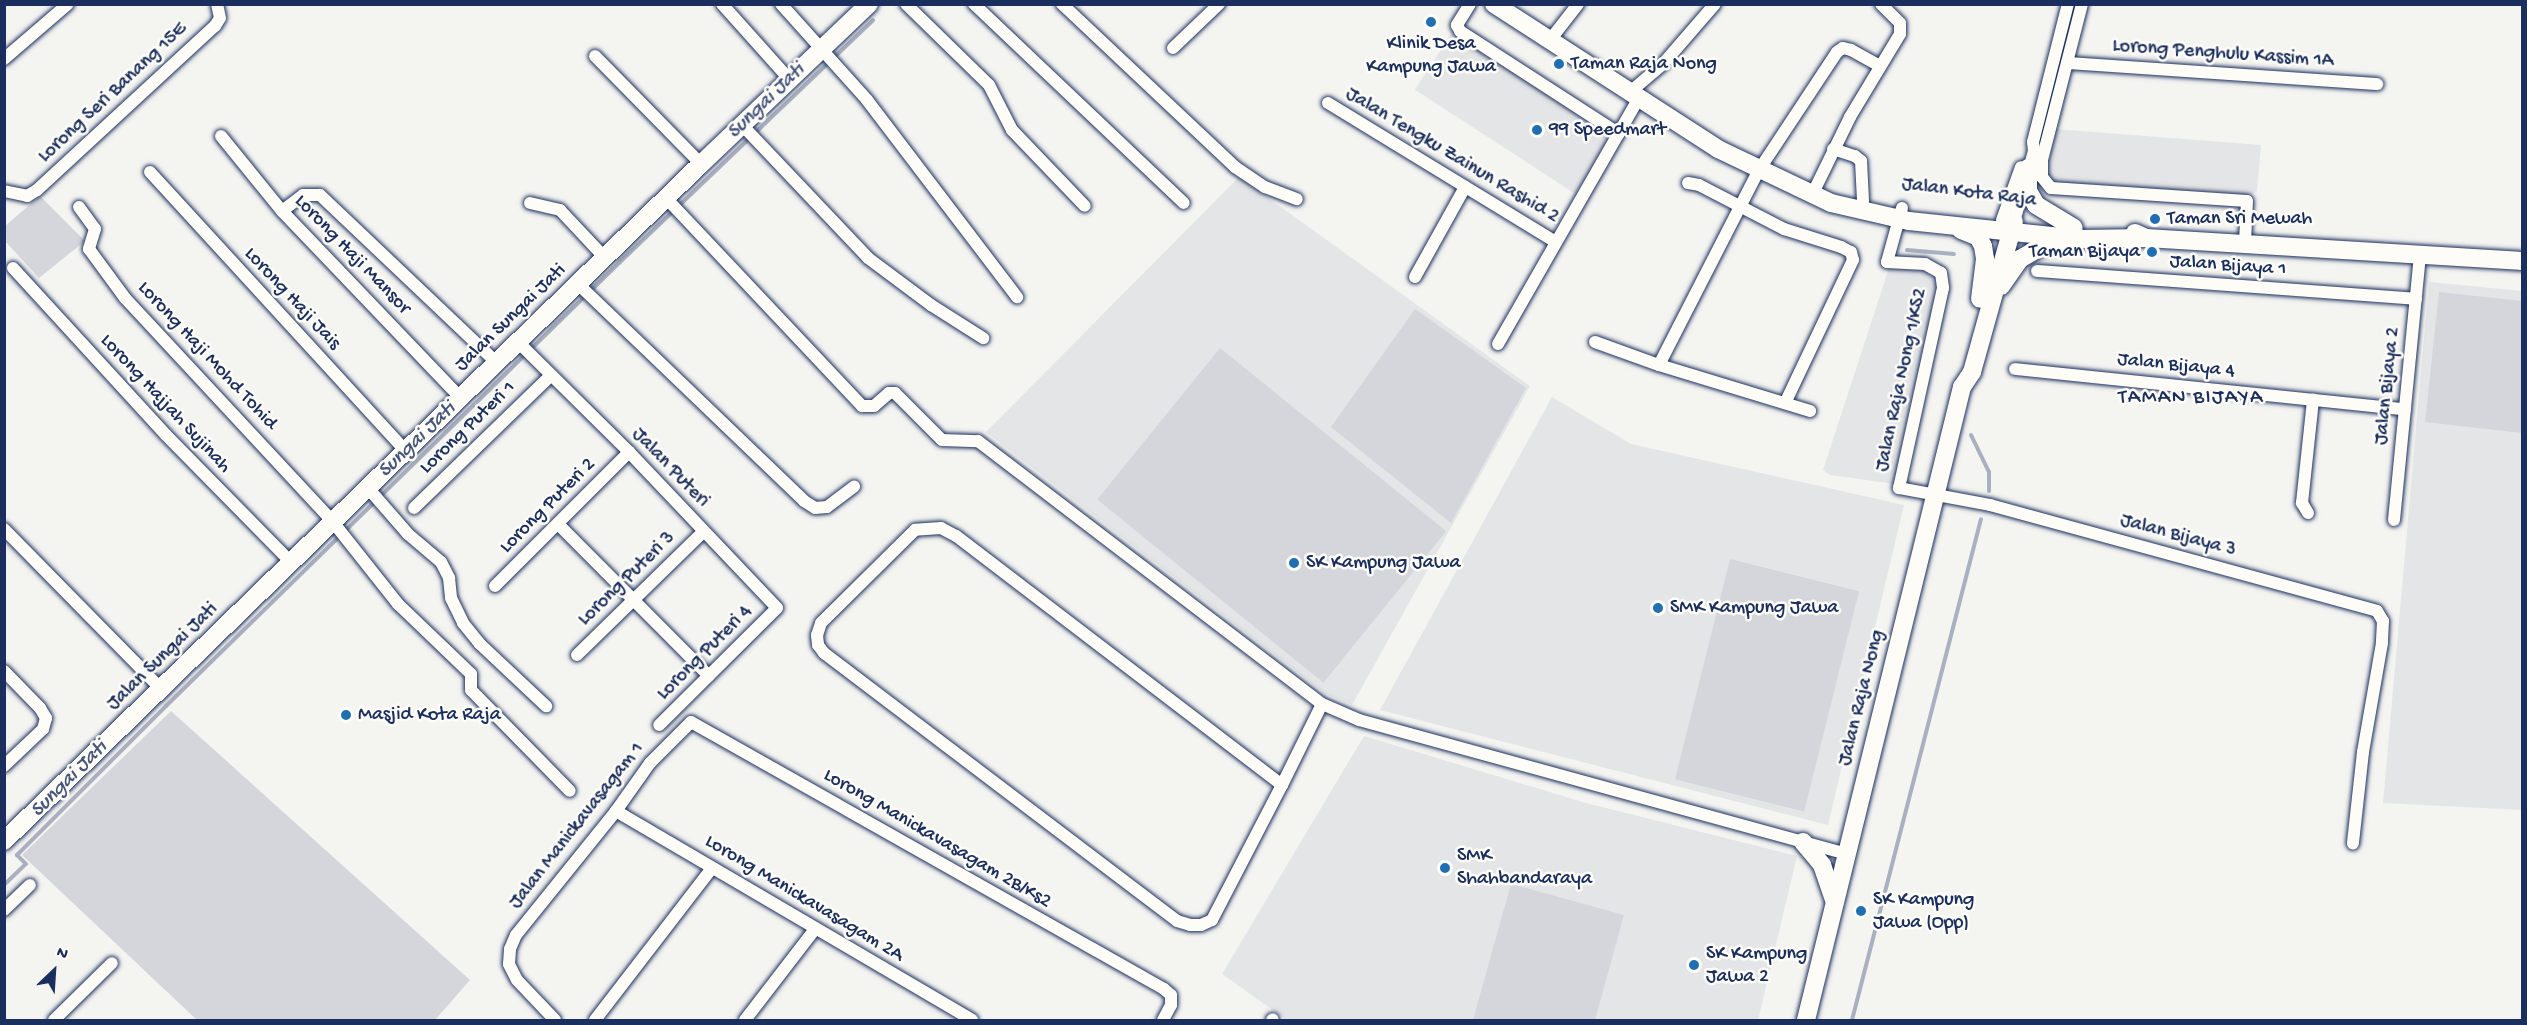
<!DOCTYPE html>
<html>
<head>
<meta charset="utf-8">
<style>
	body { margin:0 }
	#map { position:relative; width:2527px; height:1025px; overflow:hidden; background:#f4f4f1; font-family:"Gochi Hand",sans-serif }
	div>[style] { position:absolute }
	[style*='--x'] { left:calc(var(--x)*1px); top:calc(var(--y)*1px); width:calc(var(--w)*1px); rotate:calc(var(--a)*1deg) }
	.built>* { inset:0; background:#e4e5e6; transform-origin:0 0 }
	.green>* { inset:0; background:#d4d6db; transform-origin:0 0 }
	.stream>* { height:4px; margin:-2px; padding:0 2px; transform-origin:2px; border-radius:2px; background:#aab0bf }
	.roads { filter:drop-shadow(0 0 2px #1b2f5e) drop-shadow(0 0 2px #1b2f5e) }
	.street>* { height:12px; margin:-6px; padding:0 6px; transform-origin:6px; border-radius:6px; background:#fdfcf7 }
	.secondary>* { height:18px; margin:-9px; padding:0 9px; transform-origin:9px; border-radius:9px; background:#fdfcf7 }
	.dots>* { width:16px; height:16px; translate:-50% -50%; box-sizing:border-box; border:3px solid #fdfcf7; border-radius:50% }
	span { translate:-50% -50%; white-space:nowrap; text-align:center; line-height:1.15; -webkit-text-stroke:5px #fdfcf7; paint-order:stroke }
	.poi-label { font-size:20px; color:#1b2f5e }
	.left { translate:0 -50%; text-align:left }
	.right { translate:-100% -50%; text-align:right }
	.street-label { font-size:20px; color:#1b2f5e }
	.water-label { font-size:21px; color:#46567b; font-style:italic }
	.neighbourhood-label { font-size:21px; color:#1b2f5e; letter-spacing:1.5px }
	.frame { position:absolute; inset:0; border:6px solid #1b2f5e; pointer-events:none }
	.north { position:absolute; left:24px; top:941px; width:60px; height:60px; -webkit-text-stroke:4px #fdfcf7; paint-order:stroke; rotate:25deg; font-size:16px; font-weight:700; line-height:24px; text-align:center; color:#1b2f5e }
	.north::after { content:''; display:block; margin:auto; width:21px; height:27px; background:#1b2f5e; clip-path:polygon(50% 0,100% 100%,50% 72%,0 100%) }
</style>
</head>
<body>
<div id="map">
	<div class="built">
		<i style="left:1453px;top:31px;width:191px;height:70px;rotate:33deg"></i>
		<i style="clip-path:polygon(2055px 129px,2261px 145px,2257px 191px,2247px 196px,2054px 184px,2046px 176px,2045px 169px)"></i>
		<i style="clip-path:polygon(1239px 177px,1530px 386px,1352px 705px,1326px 694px,986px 432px)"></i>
		<i style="clip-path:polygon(1889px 268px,1924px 270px,1939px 287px,1895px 484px,1830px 475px,1823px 470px)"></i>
		<i style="clip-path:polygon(2429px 282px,2522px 291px,2522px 810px,2383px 803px)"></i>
		<i style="clip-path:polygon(1552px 397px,1631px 444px,1904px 505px,1828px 825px,1380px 710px)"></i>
		<i style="clip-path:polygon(1364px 736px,1586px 803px,1797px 856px,1758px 1020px,1287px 1020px,1222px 974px)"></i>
	</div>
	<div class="green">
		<i style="clip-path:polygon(40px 196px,85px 241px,39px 278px,5px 241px,4px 227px)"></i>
		<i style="clip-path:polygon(2439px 292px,2522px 301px,2522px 433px,2425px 422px)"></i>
		<i style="clip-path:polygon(1415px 309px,1526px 388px,1451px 523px,1331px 427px)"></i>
		<i style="left:1220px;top:348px;width:291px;height:195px;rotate:39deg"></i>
		<i style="left:1730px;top:559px;width:133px;height:227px;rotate:14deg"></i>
		<i style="clip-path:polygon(171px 711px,470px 980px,435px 1020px,197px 1020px,22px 855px)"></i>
		<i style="clip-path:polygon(1511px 884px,1624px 915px,1595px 1020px,1473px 1020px)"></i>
	</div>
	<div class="stream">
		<i style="--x:1907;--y:250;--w:47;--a:4.9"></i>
		<i style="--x:1971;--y:435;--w:41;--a:64.1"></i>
		<i style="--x:1989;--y:472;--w:19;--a:90"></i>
		<i style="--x:4;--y:885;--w:30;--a:-44"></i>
		<i style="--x:26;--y:864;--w:13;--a:-135"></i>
		<i style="--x:17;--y:855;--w:211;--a:-45"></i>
		<i style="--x:166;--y:706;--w:635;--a:-44.36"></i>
		<i style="--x:620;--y:262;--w:350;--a:-43.7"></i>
		<i style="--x:1852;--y:1020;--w:517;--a:-75.56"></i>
	</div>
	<div class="roads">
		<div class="street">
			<i style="--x:722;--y:4;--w:102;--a:48.2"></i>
			<i style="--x:781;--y:4;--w:129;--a:48.1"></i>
			<i style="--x:867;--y:100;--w:248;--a:52.7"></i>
			<i style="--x:906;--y:4;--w:116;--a:44.3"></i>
			<i style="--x:989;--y:85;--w:51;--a:62.9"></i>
			<i style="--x:1012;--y:130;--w:105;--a:46.2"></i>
			<i style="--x:974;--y:4;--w:289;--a:43.5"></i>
			<i style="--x:1062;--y:4;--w:238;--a:43.3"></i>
			<i style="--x:1235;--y:167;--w:36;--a:34"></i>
			<i style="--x:1265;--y:187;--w:34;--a:21"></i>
			<i style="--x:1470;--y:4;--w:25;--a:122"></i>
			<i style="--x:1457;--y:25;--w:7;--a:63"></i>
			<i style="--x:1460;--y:31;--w:189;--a:32.9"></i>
			<i style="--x:2082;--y:4;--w:161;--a:104.4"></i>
			<i style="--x:2042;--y:160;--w:17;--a:90"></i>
			<i style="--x:2042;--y:177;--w:14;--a:51"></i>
			<i style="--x:2051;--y:188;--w:196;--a:3.8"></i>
			<i style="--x:2247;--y:201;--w:41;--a:92.8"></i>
			<i style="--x:1550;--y:40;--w:46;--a:-52.1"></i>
			<i style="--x:1173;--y:48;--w:64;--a:-43.7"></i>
			<i style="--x:595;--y:56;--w:151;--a:45.5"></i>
			<i style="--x:4;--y:59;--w:84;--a:-40.7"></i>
			<i style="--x:2067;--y:63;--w:311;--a:3.9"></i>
			<i style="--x:1630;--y:92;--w:43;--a:-40.3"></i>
			<i style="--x:1663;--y:64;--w:79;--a:-49.1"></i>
			<i style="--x:1328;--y:103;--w:267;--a:31.4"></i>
			<i style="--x:742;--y:125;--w:183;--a:46.5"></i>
			<i style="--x:868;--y:258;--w:79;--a:36.7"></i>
			<i style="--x:931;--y:305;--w:62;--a:32.4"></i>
			<i style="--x:221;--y:136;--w:97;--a:50.9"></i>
			<i style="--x:282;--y:211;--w:259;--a:46.3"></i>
			<i style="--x:1833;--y:149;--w:23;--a:18"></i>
			<i style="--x:1855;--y:156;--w:8;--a:40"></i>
			<i style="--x:1861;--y:161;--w:40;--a:87.1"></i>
			<i style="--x:150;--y:172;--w:379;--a:47.5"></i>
			<i style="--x:1688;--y:183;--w:11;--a:10"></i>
			<i style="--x:1699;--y:185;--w:96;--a:27.4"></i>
			<i style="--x:1784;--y:229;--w:60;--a:17.5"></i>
			<i style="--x:1841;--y:247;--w:11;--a:27"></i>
			<i style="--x:1851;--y:252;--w:8;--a:76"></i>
			<i style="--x:1853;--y:260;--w:158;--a:115.4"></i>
			<i style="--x:4;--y:191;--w:24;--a:12"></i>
			<i style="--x:27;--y:196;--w:12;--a:-31"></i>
			<i style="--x:37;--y:190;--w:242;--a:-42.7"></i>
			<i style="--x:215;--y:26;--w:9;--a:-58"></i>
			<i style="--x:220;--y:18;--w:14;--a:-102"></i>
			<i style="--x:1813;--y:193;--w:85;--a:-64"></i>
			<i style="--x:1850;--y:117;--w:97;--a:-58.9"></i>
			<i style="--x:1900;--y:34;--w:11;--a:-90"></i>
			<i style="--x:1900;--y:23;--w:27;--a:-135"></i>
			<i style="--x:666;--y:198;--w:286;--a:46.7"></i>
			<i style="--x:862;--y:406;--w:12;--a:0"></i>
			<i style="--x:874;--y:406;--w:20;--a:-41"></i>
			<i style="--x:889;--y:393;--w:6;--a:0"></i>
			<i style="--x:895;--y:393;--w:66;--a:45"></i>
			<i style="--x:942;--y:440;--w:36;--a:2"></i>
			<i style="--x:978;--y:441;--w:433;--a:37.4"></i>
			<i style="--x:1322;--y:704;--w:40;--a:23.4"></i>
			<i style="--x:1359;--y:720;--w:506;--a:15.35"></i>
			<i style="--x:530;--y:203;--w:31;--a:13"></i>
			<i style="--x:560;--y:210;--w:66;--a:46.8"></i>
			<i style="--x:79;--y:207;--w:27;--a:54"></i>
			<i style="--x:95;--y:229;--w:21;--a:107"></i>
			<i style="--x:89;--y:249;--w:61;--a:53.7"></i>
			<i style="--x:125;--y:298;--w:306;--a:47.1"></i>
			<i style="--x:333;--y:522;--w:105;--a:51.6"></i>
			<i style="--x:398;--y:604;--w:101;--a:43.8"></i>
			<i style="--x:471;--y:674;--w:16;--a:90"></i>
			<i style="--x:471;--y:690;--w:141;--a:45.6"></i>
			<i style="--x:1902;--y:208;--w:56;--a:105.5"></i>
			<i style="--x:1887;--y:262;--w:38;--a:3"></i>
			<i style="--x:1925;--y:264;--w:18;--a:29"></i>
			<i style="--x:1941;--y:273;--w:15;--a:82"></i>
			<i style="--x:1943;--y:288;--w:205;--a:102.4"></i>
			<i style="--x:1899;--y:488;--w:93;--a:10.6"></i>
			<i style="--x:1990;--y:505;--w:401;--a:15.3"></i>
			<i style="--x:2377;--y:611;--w:12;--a:59"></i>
			<i style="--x:2383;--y:621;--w:22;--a:93"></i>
			<i style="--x:2382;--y:643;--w:111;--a:99.9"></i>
			<i style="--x:2363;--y:752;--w:92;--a:96.3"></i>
			<i style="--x:282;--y:211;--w:26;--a:-37"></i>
			<i style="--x:303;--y:195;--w:17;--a:0"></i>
			<i style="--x:320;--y:195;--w:243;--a:43.5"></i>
			<i style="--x:2002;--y:220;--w:56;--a:-70.3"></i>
			<i style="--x:2014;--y:222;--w:74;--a:-74.3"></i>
			<i style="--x:2034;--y:151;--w:9;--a:-96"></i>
			<i style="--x:2033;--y:142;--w:142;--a:-75.8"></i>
			<i style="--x:13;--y:268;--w:226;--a:47.5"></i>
			<i style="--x:166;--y:435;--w:180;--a:45.5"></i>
			<i style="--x:2037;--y:271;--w:380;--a:4.2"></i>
			<i style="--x:1415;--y:277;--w:103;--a:-60.9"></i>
			<i style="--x:578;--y:284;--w:313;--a:43.8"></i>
			<i style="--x:804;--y:501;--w:13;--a:32"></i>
			<i style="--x:815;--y:508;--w:12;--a:-5"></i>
			<i style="--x:827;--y:507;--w:34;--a:-37"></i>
			<i style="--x:518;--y:342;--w:156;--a:44.7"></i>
			<i style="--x:629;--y:452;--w:215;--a:46.5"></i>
			<i style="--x:777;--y:608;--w:166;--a:135.2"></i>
			<i style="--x:1595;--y:342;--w:68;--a:19.8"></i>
			<i style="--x:1659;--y:365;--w:158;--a:16.9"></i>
			<i style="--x:1498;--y:344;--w:284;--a:-60.2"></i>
			<i style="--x:1659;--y:365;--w:219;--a:-62.9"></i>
			<i style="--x:1759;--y:170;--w:141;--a:-56.5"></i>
			<i style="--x:1837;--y:52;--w:7;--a:-34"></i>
			<i style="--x:1843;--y:48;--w:8;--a:14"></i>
			<i style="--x:1851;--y:50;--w:33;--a:29"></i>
			<i style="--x:2015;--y:369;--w:392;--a:5.9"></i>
			<i style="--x:368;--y:488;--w:61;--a:49"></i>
			<i style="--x:408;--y:534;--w:43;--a:40.3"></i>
			<i style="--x:441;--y:562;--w:18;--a:63"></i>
			<i style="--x:449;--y:578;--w:20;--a:84"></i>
			<i style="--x:451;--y:598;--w:28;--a:64"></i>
			<i style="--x:463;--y:623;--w:27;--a:51"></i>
			<i style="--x:480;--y:644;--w:91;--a:43.2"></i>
			<i style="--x:414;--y:508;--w:190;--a:-44.1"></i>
			<i style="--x:2308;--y:513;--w:12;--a:-121"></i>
			<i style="--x:2302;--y:503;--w:104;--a:-83.9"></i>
			<i style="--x:2394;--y:520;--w:266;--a:-84.4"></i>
			<i style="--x:558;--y:524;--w:214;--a:45.2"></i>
			<i style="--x:4;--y:529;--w:226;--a:45.5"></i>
			<i style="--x:495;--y:586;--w:190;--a:-45"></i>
			<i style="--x:577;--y:655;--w:177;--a:-44.3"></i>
			<i style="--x:4;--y:671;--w:52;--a:45.8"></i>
			<i style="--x:40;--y:708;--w:12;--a:59"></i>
			<i style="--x:46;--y:718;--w:11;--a:105"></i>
			<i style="--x:43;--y:729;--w:54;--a:136.5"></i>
			<i style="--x:1282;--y:785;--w:410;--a:-142.6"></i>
			<i style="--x:956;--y:536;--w:17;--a:-152"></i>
			<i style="--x:941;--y:528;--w:26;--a:176"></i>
			<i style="--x:915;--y:530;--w:132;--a:135.3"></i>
			<i style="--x:821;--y:623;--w:13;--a:108"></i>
			<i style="--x:817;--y:635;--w:10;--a:84"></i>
			<i style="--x:818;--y:645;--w:10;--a:53"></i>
			<i style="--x:824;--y:653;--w:443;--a:37.2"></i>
			<i style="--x:1177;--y:921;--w:14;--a:17"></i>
			<i style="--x:1190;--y:925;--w:11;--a:0"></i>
			<i style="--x:1201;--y:925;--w:12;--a:-24"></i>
			<i style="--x:1212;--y:920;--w:152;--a:-62.6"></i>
			<i style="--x:1282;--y:785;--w:90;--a:-63.7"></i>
			<i style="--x:616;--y:811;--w:413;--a:30.4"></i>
			<i style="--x:4;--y:910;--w:36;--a:-44"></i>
			<i style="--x:54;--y:1020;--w:81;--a:-44.5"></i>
			<i style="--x:555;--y:1020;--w:55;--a:-133.5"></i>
			<i style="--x:517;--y:980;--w:18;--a:-117"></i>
			<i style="--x:509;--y:964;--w:15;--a:-86"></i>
			<i style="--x:510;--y:949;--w:15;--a:-67"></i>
			<i style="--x:516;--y:935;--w:159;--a:-51.1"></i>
			<i style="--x:616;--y:811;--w:59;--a:-54.7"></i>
			<i style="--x:650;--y:763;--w:58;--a:-45"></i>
			<i style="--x:691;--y:722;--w:543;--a:29.44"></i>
			<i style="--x:1164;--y:989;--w:9;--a:41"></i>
			<i style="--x:1171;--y:995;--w:10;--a:90"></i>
			<i style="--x:1171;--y:1005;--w:17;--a:118"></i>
			<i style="--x:595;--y:1020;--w:192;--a:-52.4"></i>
			<i style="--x:745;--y:1020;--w:115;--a:-52.4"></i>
			<i style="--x:1272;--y:1020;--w:1;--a:-45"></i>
		</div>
		<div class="secondary">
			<i style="--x:1494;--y:4;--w:267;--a:32.9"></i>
			<i style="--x:1718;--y:149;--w:125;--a:25.5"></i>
			<i style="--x:1831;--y:203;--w:80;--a:13"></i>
			<i style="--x:1909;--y:221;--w:172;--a:6"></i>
			<i style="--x:2080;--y:239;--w:66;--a:-0.9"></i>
			<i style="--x:2028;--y:168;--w:23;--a:90"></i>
			<i style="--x:2028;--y:191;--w:16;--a:60"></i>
			<i style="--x:2036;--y:205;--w:44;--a:31.2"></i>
			<i style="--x:1961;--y:230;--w:18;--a:22"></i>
			<i style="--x:1978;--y:237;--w:10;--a:61"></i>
			<i style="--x:1983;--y:246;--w:13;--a:81"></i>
			<i style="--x:1985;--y:259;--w:40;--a:97.1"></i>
			<i style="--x:2135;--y:233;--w:12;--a:24"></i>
			<i style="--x:2146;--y:238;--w:377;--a:3.5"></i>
			<i style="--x:2001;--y:286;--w:33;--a:-55"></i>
			<i style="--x:2020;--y:259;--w:24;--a:-30"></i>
			<i style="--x:2041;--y:247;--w:23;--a:-10"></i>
			<i style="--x:4;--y:841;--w:972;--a:-44.17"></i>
			<i style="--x:701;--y:164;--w:232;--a:-43.6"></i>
			<i style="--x:1803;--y:842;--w:30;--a:50"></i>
			<i style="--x:1822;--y:865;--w:39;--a:71"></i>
			<i style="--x:1806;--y:1020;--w:652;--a:-76.16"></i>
			<i style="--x:1962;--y:387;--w:18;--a:-56"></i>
			<i style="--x:1972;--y:372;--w:156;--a:-74.4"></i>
		</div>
	</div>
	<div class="dots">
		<i style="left:1431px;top:22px;background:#1f6fb2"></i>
		<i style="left:1559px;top:64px;background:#1f6fb2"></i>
		<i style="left:1537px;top:130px;background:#1f6fb2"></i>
		<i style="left:2155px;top:219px;background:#1f6fb2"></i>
		<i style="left:2152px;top:252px;background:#1f6fb2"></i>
		<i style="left:1294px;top:563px;background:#1f6fb2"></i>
		<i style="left:1658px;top:608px;background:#1f6fb2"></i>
		<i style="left:346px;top:715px;background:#1f6fb2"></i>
		<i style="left:1445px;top:868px;background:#1f6fb2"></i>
		<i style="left:1861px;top:911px;background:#1f6fb2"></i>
		<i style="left:1694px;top:965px;background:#1f6fb2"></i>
	</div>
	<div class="poi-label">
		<span style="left:1431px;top:56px">Klinik Desa<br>Kampung Jawa</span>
		<span class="left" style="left:1571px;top:64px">Taman Raja Nong</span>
		<span class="left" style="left:1549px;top:130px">99 Speedmart</span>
		<span class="left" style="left:2167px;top:219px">Taman Sri Mewah</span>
		<span class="right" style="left:2140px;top:252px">Taman Bijaya</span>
		<span class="left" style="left:1306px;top:563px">SK Kampung Jawa</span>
		<span class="left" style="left:1670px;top:608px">SMK Kampung Jawa</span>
		<span class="left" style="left:358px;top:715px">Masjid Kota Raja</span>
		<span class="left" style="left:1457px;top:868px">SMK<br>Shahbandaraya</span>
		<span class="left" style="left:1873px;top:912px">SK Kampung<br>Jawa (Opp)</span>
		<span class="left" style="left:1706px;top:966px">SK Kampung<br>Jawa 2</span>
	</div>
	<div class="street-label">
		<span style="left:2223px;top:54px;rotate:4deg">Lorong Penghulu Kassim 1A</span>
		<span style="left:113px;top:93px;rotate:-43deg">Lorong Seri Banang 15E</span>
		<span style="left:1452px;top:156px;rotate:31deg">Jalan Tengku Zainun Rashid 2</span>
		<span style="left:1969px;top:193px;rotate:7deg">Jalan Kota Raja</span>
		<span style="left:352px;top:255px;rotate:46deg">Lorong Haji Mansor</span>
		<span style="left:2228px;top:266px;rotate:4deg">Jalan Bijaya 1</span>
		<span style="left:292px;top:299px;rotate:47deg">Lorong Haji Jais</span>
		<span style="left:511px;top:318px;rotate:-44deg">Jalan Sungai Jati</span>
		<span style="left:207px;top:356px;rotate:47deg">Lorong Haji Mohd Tohid</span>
		<span style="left:2176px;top:366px;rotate:6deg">Jalan Bijaya 4</span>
		<span style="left:1902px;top:380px;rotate:-78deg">Jalan Raja Nong 1/KS2</span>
		<span style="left:2388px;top:386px;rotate:-84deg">Jalan Bijaya 2</span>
		<span style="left:165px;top:404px;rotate:47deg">Lorong Hajjah Sujinah</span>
		<span style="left:468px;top:428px;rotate:-44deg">Lorong Puteri 1</span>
		<span style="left:670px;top:468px;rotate:46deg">Jalan Puteri</span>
		<span style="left:548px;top:506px;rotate:-45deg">Lorong Puteri 2</span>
		<span style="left:2178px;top:536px;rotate:15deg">Jalan Bijaya 3</span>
		<span style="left:627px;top:579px;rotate:-44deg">Lorong Puteri 3</span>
		<span style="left:705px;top:653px;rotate:-45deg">Lorong Puteri 4</span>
		<span style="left:163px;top:657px;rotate:-44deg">Jalan Sungai Jati</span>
		<span style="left:1862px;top:698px;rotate:-76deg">Jalan Raja Nong</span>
		<span style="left:577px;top:826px;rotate:-52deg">Jalan Manickavasagam 1</span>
		<span style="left:937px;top:839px;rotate:30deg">Lorong Manickavasagam 2B/Ks2</span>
		<span style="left:804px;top:899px;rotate:31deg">Lorong Manickavasagam 2A</span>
	</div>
	<div class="water-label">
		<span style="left:767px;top:102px;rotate:-44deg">Sungai Jati</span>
		<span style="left:418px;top:441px;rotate:-44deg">Sungai Jati</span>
		<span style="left:70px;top:780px;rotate:-45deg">Sungai Jati</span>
	</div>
	<div class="neighbourhood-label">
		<span style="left:2191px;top:399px">TAMAN BIJAYA</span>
	</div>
	<div class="frame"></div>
	<div class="north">N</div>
</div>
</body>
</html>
